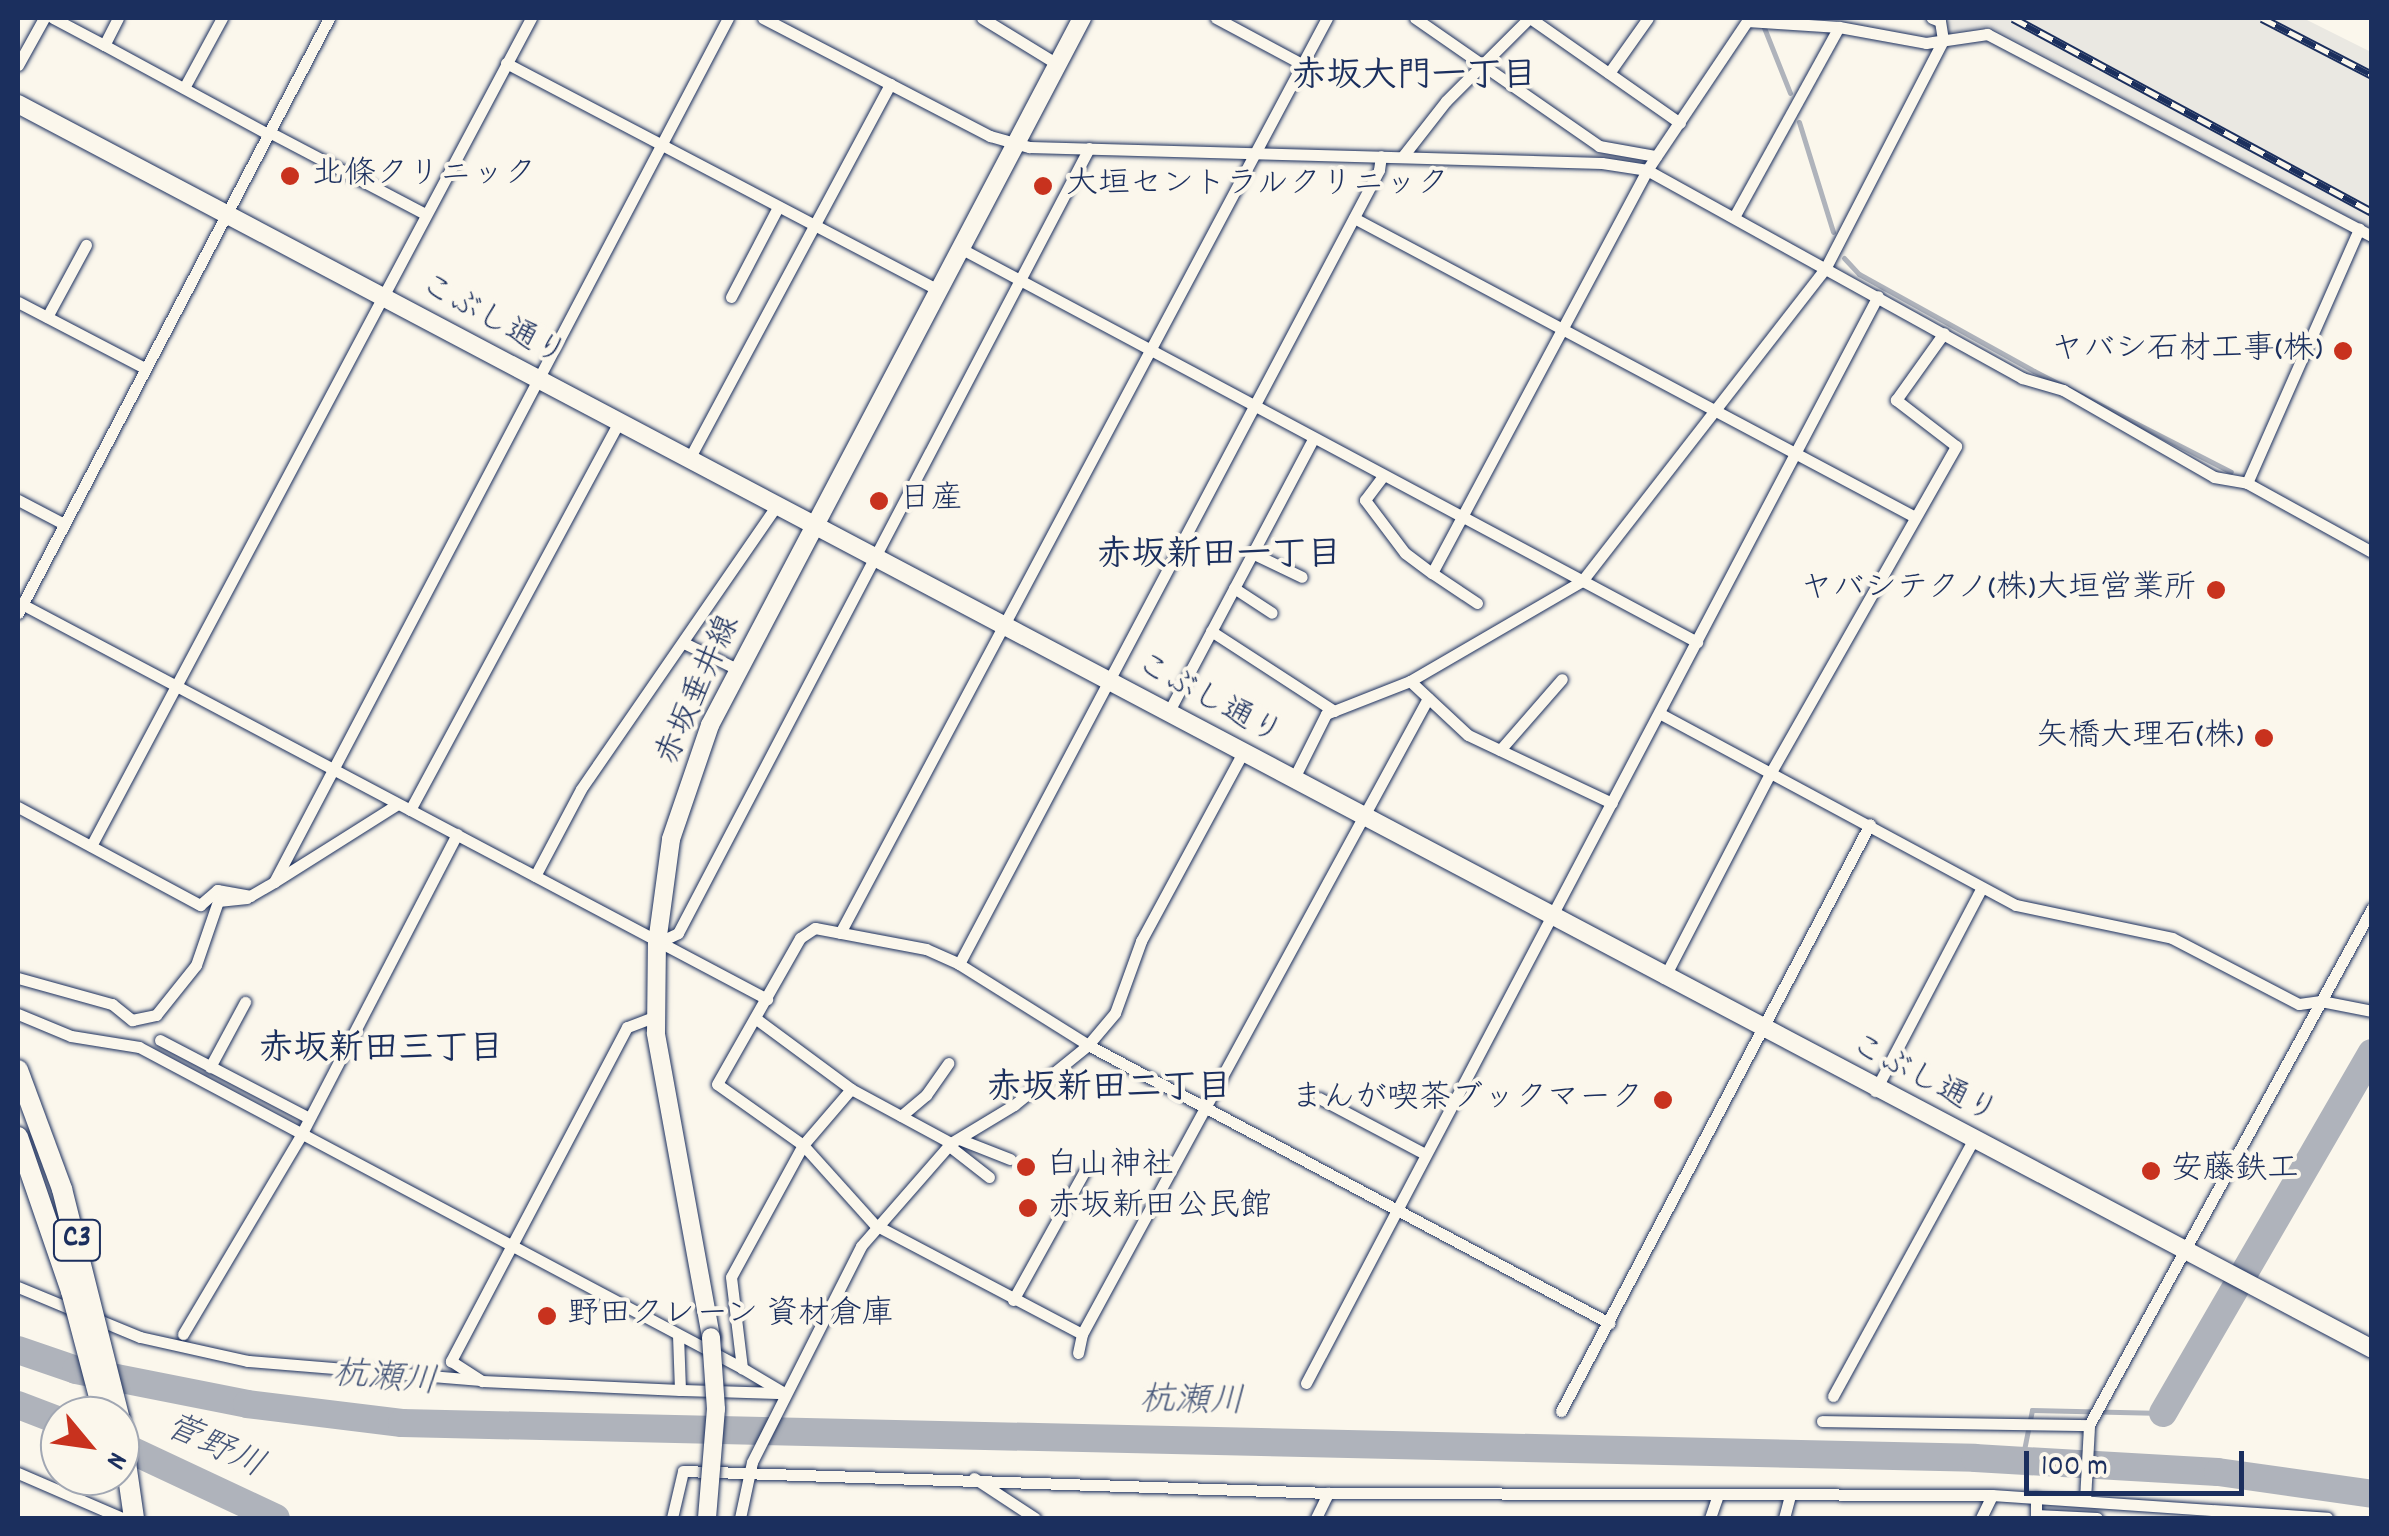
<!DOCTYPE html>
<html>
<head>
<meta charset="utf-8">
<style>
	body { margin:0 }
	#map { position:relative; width:2389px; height:1536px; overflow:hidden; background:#fbf7ec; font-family:Dekko,"Klee One",sans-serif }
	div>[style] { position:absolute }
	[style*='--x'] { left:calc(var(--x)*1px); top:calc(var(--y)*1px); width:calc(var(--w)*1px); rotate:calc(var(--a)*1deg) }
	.built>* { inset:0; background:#eae8e2 }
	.stream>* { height:5px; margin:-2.5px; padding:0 2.5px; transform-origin:2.5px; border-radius:2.5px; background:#afb3bb }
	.river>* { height:28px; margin:-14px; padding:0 14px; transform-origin:14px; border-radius:14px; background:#afb3bb }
	.roads { filter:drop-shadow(0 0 2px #1b2f5e) drop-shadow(0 0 2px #1b2f5e) }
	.street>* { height:11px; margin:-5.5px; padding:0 5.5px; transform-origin:5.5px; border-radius:5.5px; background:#fbf7ec }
	.secondary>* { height:18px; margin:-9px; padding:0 9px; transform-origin:9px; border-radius:9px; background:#fbf7ec }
	.highway>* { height:20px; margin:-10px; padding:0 10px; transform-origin:10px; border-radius:10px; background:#fbf7ec }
	.rail>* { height:9px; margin-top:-4.5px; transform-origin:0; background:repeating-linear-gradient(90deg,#fbf7ec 0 15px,#1b2f5e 0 30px); box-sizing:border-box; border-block:2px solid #1b2f5e }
	.bridges { filter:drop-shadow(0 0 2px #1b2f5e) drop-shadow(0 0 2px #1b2f5e) }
	.secondary-bridge>* { height:18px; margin:-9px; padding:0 9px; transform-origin:9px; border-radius:9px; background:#fbf7ec }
	.highway-bridge>* { height:20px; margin:-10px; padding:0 10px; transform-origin:10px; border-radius:10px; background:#fbf7ec }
	.dots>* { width:28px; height:28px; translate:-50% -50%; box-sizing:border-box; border:5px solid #fbf7ec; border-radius:50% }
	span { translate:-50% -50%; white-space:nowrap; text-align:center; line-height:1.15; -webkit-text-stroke:8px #fbf7ec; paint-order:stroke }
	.shield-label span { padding:2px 8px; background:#fbf7ec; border:2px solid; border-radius:8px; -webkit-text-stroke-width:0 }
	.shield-label { font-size:30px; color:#1b2f5e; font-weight:700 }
	.poi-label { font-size:32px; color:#1b2f5e }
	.left { translate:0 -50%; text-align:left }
	.right { translate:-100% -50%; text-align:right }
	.street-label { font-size:32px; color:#1b2f5e }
	.neighbourhood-label { font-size:35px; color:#1b2f5e; font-weight:700 }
	.water-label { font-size:35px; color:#47577a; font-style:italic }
	.frame { position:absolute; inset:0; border:20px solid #1b2f5e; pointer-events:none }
	.north { position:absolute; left:40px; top:1396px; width:100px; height:100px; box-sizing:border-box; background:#fbf7ec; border:2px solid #a1a7b3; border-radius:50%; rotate:119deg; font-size:28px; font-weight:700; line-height:40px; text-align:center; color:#1b2f5e }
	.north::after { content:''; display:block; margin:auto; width:35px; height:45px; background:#c8321e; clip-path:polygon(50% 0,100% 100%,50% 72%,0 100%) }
	.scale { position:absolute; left:2024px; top:1451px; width:220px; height:45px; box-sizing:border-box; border:5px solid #1b2f5e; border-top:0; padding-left:12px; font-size:30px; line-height:35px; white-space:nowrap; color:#1b2f5e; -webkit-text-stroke:8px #fbf7ec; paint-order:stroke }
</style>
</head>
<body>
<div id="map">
	<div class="built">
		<i style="clip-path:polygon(1944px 18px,2303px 18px,2371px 52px,2371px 229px,1989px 26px,1949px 32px)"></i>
	</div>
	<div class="stream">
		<i style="--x:1763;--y:25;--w:73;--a:68.3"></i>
		<i style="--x:1799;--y:122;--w:115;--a:72.8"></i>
		<i style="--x:1844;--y:258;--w:22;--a:47"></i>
		<i style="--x:1859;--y:274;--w:200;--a:29"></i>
		<i style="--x:2034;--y:371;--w:221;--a:27.1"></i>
		<i style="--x:2022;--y:1460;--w:51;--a:-78.7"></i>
		<i style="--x:2032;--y:1410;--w:131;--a:1.3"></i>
	</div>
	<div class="river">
		<i style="--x:18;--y:1350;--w:61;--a:19"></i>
		<i style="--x:76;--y:1370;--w:174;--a:11.2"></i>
		<i style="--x:247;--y:1404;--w:156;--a:7"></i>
		<i style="--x:402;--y:1423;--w:1573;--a:1.27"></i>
		<i style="--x:1975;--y:1458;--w:243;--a:3.3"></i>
		<i style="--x:2218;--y:1472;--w:156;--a:8.1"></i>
		<i style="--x:18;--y:1405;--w:45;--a:20.9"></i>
		<i style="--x:2163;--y:1413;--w:416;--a:-59.9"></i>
		<i style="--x:120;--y:1445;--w:172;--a:25.1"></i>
	</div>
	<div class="roads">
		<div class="street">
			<i style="--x:53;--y:18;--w:58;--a:27.9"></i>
			<i style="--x:118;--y:18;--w:30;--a:117"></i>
			<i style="--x:104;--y:45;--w:187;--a:28.5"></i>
			<i style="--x:763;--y:18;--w:256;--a:27.5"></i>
			<i style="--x:990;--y:136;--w:41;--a:15.8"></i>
			<i style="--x:1029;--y:147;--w:573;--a:1.6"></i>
			<i style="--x:1602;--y:163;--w:46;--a:8.8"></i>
			<i style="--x:1647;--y:170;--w:429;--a:29"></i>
			<i style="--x:2022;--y:378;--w:43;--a:16.3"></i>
			<i style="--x:2063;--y:390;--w:174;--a:29.9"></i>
			<i style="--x:2214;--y:477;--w:34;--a:10"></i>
			<i style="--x:2247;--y:483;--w:143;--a:28.9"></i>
			<i style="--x:982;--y:18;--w:88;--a:31.5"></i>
			<i style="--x:1216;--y:18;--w:95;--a:28.2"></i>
			<i style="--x:1415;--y:18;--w:224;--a:34.8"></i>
			<i style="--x:1599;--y:146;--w:58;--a:10"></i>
			<i style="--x:1530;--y:18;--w:183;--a:35"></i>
			<i style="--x:506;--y:63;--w:488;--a:27.7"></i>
			<i style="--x:18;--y:65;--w:54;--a:-61"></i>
			<i style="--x:1609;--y:73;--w:67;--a:-54.7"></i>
			<i style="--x:184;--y:88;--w:80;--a:-61.5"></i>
			<i style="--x:269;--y:132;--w:176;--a:27.7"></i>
			<i style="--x:1403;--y:156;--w:70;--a:-52"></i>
			<i style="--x:1446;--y:101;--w:117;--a:-45"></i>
			<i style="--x:1734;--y:217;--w:217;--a:-61.1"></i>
			<i style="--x:1354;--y:218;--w:636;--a:28.06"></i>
			<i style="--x:960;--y:248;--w:836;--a:28.13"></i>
			<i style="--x:731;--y:297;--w:102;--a:-62.4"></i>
			<i style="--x:18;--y:302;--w:143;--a:27.5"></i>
			<i style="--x:47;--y:317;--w:82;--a:-61.6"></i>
			<i style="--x:688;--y:461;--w:428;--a:-61.8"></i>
			<i style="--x:1383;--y:476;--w:30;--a:127"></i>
			<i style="--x:1365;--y:500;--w:66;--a:53"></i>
			<i style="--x:1405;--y:553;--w:34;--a:37"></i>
			<i style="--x:2247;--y:483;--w:278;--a:-66.2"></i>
			<i style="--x:18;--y:500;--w:52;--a:27.6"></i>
			<i style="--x:1252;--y:553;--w:55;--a:25.6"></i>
			<i style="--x:1234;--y:588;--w:45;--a:33.3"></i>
			<i style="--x:18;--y:602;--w:848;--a:27.93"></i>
			<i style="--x:1477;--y:603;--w:54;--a:-146.3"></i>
			<i style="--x:1432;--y:573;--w:457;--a:-61.9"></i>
			<i style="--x:1647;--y:170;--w:179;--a:-56.1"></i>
			<i style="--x:1747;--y:21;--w:92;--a:3.7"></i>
			<i style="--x:1839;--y:27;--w:88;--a:10.4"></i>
			<i style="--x:1926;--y:43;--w:62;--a:-8.4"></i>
			<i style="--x:1987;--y:34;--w:435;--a:27.7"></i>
			<i style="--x:18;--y:613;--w:671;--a:-62.4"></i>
			<i style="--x:1211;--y:631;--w:147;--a:33"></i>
			<i style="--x:684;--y:643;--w:61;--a:26.1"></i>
			<i style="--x:1410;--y:681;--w:79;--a:43"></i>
			<i style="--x:1468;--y:735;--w:159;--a:25.3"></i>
			<i style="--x:1168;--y:713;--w:310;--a:-62.1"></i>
			<i style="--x:1659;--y:713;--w:405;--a:28.3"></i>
			<i style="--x:2016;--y:905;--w:159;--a:11.9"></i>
			<i style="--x:2172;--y:938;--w:143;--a:27.5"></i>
			<i style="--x:2299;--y:1004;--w:22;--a:-8"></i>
			<i style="--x:2321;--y:1001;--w:52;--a:11.1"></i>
			<i style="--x:1500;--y:750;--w:94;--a:-48.9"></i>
			<i style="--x:1293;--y:780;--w:74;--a:-63.4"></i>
			<i style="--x:1326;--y:714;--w:90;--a:-21.4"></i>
			<i style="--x:1410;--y:681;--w:199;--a:-30.2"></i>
			<i style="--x:1582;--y:581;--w:395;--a:-52.1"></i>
			<i style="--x:1825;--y:269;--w:258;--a:-62.7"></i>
			<i style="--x:1943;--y:40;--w:19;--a:-99"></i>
			<i style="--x:1940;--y:21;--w:9;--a:-159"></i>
			<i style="--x:18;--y:807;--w:207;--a:28.3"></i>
			<i style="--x:200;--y:905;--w:23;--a:-41"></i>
			<i style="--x:217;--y:890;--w:34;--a:10"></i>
			<i style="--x:250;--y:896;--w:28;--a:-30"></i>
			<i style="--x:274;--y:882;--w:976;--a:-62.28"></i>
			<i style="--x:410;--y:810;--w:438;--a:-61.7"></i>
			<i style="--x:91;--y:846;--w:938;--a:-62.01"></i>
			<i style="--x:535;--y:876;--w:98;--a:-62.1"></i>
			<i style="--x:581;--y:789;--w:341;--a:-55.4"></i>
			<i style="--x:274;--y:882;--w:146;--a:-32.2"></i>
			<i style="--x:840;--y:933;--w:1037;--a:-61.98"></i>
			<i style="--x:657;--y:943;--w:23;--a:-25"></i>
			<i style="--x:678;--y:933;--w:886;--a:-62.36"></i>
			<i style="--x:959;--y:964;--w:898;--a:-62.12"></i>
			<i style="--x:1379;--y:170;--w:14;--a:-82"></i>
			<i style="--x:18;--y:978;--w:98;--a:15.5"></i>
			<i style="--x:112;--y:1004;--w:26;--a:39"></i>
			<i style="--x:132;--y:1020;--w:25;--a:-12"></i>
			<i style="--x:156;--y:1015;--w:64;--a:-51.3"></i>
			<i style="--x:196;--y:965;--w:68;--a:-71"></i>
			<i style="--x:218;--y:901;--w:29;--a:-6"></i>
			<i style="--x:1664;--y:978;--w:232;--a:-62.6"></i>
			<i style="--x:1771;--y:772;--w:375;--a:-60.4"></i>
			<i style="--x:1956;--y:446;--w:76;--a:-142.5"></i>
			<i style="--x:1896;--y:400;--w:82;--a:-54.4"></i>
			<i style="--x:18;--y:1014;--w:57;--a:22.5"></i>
			<i style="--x:71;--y:1036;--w:69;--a:9.2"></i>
			<i style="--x:139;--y:1047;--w:683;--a:28.03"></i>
			<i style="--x:656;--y:1016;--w:31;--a:159"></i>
			<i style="--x:627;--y:1027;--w:378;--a:117.8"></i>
			<i style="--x:451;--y:1361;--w:37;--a:33"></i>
			<i style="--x:482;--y:1381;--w:198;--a:2.6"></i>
			<i style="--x:755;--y:1018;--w:119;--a:36.5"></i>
			<i style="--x:851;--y:1089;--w:74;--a:130.6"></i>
			<i style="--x:803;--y:1145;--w:150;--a:118.6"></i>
			<i style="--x:731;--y:1277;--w:92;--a:83.1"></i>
			<i style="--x:742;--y:1368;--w:49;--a:30.8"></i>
			<i style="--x:160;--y:1040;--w:168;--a:27.6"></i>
			<i style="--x:210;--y:1067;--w:74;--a:-61.7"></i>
			<i style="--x:851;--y:1089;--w:114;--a:28.4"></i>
			<i style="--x:1875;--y:1091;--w:228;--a:-62.3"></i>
			<i style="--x:1319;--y:1098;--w:120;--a:27.8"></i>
			<i style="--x:901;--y:1116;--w:33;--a:-40"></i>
			<i style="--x:926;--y:1095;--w:39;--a:-55"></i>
			<i style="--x:959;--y:1139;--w:55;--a:21.4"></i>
			<i style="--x:948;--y:1145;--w:52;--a:38"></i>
			<i style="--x:18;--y:1287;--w:63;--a:22.5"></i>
			<i style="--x:1013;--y:1300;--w:146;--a:-61"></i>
			<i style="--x:94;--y:1318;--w:50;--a:22.4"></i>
			<i style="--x:140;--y:1337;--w:111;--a:12.5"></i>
			<i style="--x:248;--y:1361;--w:231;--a:4.7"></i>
			<i style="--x:183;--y:1334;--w:231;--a:-59.3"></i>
			<i style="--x:301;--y:1135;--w:339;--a:-62.6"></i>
			<i style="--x:1082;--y:1334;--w:234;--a:-152.2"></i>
			<i style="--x:875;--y:1225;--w:108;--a:-132"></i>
			<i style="--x:803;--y:1145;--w:105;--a:-144.7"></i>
			<i style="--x:717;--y:1084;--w:168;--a:-60.4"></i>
			<i style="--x:800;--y:938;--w:18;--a:-34"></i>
			<i style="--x:815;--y:928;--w:113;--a:10.7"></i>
			<i style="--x:926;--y:949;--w:36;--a:24"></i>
			<i style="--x:959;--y:964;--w:152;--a:32.1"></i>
			<i style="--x:1088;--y:1045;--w:591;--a:28.08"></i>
			<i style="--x:678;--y:1335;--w:55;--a:87.9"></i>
			<i style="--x:680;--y:1390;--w:100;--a:1.7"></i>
			<i style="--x:1078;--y:1353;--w:19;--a:-78"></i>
			<i style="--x:1082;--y:1334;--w:724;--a:-61.45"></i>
			<i style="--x:1306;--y:1383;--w:1228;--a:-62.25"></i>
			<i style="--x:1833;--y:1396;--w:292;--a:-61.3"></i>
			<i style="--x:1561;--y:1411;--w:663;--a:-62.24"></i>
			<i style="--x:1822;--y:1421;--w:267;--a:0.9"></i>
			<i style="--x:18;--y:1473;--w:113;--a:23.4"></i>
			<i style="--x:974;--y:1478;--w:73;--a:33.3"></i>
			<i style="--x:2036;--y:1497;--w:18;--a:90"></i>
			<i style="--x:2036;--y:1515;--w:61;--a:2.8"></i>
			<i style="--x:2085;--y:1500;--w:75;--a:-86.9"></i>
			<i style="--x:2089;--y:1425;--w:589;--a:-61.3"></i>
			<i style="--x:672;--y:1518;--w:48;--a:-76.8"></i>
			<i style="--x:683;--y:1471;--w:645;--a:1.95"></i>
			<i style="--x:1328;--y:1493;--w:664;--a:0.17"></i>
			<i style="--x:1992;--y:1495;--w:336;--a:3.9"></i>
			<i style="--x:740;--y:1518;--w:57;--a:-77.9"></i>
			<i style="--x:752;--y:1462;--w:242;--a:-63.2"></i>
			<i style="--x:861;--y:1246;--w:137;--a:-48.9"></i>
			<i style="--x:951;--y:1143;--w:74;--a:-31.1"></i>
			<i style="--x:1014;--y:1105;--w:95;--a:-39"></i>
			<i style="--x:1088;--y:1045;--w:42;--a:-49.8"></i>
			<i style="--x:1115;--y:1013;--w:77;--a:-70.1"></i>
			<i style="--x:1141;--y:941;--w:213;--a:-61.6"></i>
			<i style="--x:1316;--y:1518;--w:28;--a:-64"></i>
			<i style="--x:1710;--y:1518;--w:21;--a:-71"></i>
			<i style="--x:1784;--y:1518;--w:20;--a:-75"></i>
			<i style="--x:1981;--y:1518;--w:25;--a:-64"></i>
		</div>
		<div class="secondary">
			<i style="--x:18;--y:104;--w:2663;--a:27.87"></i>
			<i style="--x:711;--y:1337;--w:309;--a:-100.3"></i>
			<i style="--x:656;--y:1033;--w:90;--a:-89.4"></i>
			<i style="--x:657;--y:943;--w:105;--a:-82.3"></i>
			<i style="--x:671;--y:839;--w:120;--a:-71.1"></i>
			<i style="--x:710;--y:725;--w:799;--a:-62.25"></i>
		</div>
		<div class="highway">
			<i style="--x:120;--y:1421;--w:98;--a:81.8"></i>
		</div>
	</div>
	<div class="rail">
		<i style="--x:2013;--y:18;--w:408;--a:28.4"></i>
		<i style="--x:2262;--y:18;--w:124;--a:27.4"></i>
	</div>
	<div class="bridges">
		<div class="secondary-bridge">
			<i style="--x:707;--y:1518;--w:109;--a:-85.3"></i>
			<i style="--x:716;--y:1409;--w:72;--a:-94"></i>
		</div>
		<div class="highway-bridge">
			<i style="--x:18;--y:1070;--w:127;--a:69.7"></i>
			<i style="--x:62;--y:1189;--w:234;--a:75.9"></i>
			<i style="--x:18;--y:1137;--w:163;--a:71"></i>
			<i style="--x:71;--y:1291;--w:129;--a:75.2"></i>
		</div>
	</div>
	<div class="dots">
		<i style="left:290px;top:176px;background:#c8321e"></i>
		<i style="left:1043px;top:186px;background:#c8321e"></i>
		<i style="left:2343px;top:351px;background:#c8321e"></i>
		<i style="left:879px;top:501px;background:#c8321e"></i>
		<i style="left:2216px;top:590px;background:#c8321e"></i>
		<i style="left:2264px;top:738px;background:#c8321e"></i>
		<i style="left:1663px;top:1100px;background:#c8321e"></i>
		<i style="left:1026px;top:1167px;background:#c8321e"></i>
		<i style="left:2151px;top:1171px;background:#c8321e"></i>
		<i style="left:1028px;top:1208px;background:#c8321e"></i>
		<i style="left:547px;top:1316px;background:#c8321e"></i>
	</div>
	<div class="shield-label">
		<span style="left:77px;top:1240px">C3</span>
	</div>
	<div class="poi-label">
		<span class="left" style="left:312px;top:176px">北條クリニック</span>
		<span class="left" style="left:1066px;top:186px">大垣セントラルクリニック</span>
		<span class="right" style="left:2323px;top:351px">ヤバシ石材工事(株)</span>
		<span class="left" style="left:899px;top:501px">日産</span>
		<span class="right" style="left:2196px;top:590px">ヤバシテクノ(株)大垣営業所</span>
		<span class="right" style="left:2244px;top:738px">矢橋大理石(株)</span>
		<span class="right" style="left:1643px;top:1100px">まんが喫茶ブックマーク</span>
		<span class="left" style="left:1046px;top:1167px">白山神社</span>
		<span class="left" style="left:2171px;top:1171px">安藤鉄工</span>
		<span class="left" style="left:1048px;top:1208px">赤坂新田公民館</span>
		<span class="left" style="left:567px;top:1316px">野田クレーン 資材倉庫</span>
	</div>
	<div class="street-label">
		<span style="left:492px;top:322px;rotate:28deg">こぶし通り</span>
		<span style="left:700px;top:691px;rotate:-66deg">赤坂垂井線</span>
		<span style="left:1208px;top:701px;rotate:28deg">こぶし通り</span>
		<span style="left:1923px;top:1081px;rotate:27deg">こぶし通り</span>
	</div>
	<div class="neighbourhood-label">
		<span style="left:1414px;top:78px">赤坂大門一丁目</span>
		<span style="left:1219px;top:557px">赤坂新田一丁目</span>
		<span style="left:381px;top:1051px">赤坂新田三丁目</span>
		<span style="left:1109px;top:1090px">赤坂新田二丁目</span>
	</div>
	<div class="water-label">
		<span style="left:385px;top:1380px;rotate:5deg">杭瀬川</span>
		<span style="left:1192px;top:1403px;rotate:1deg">杭瀬川</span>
		<span style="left:214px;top:1448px;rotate:25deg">菅野川</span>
	</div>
	<div class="frame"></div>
	<div class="north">N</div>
	<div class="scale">100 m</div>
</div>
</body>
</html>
